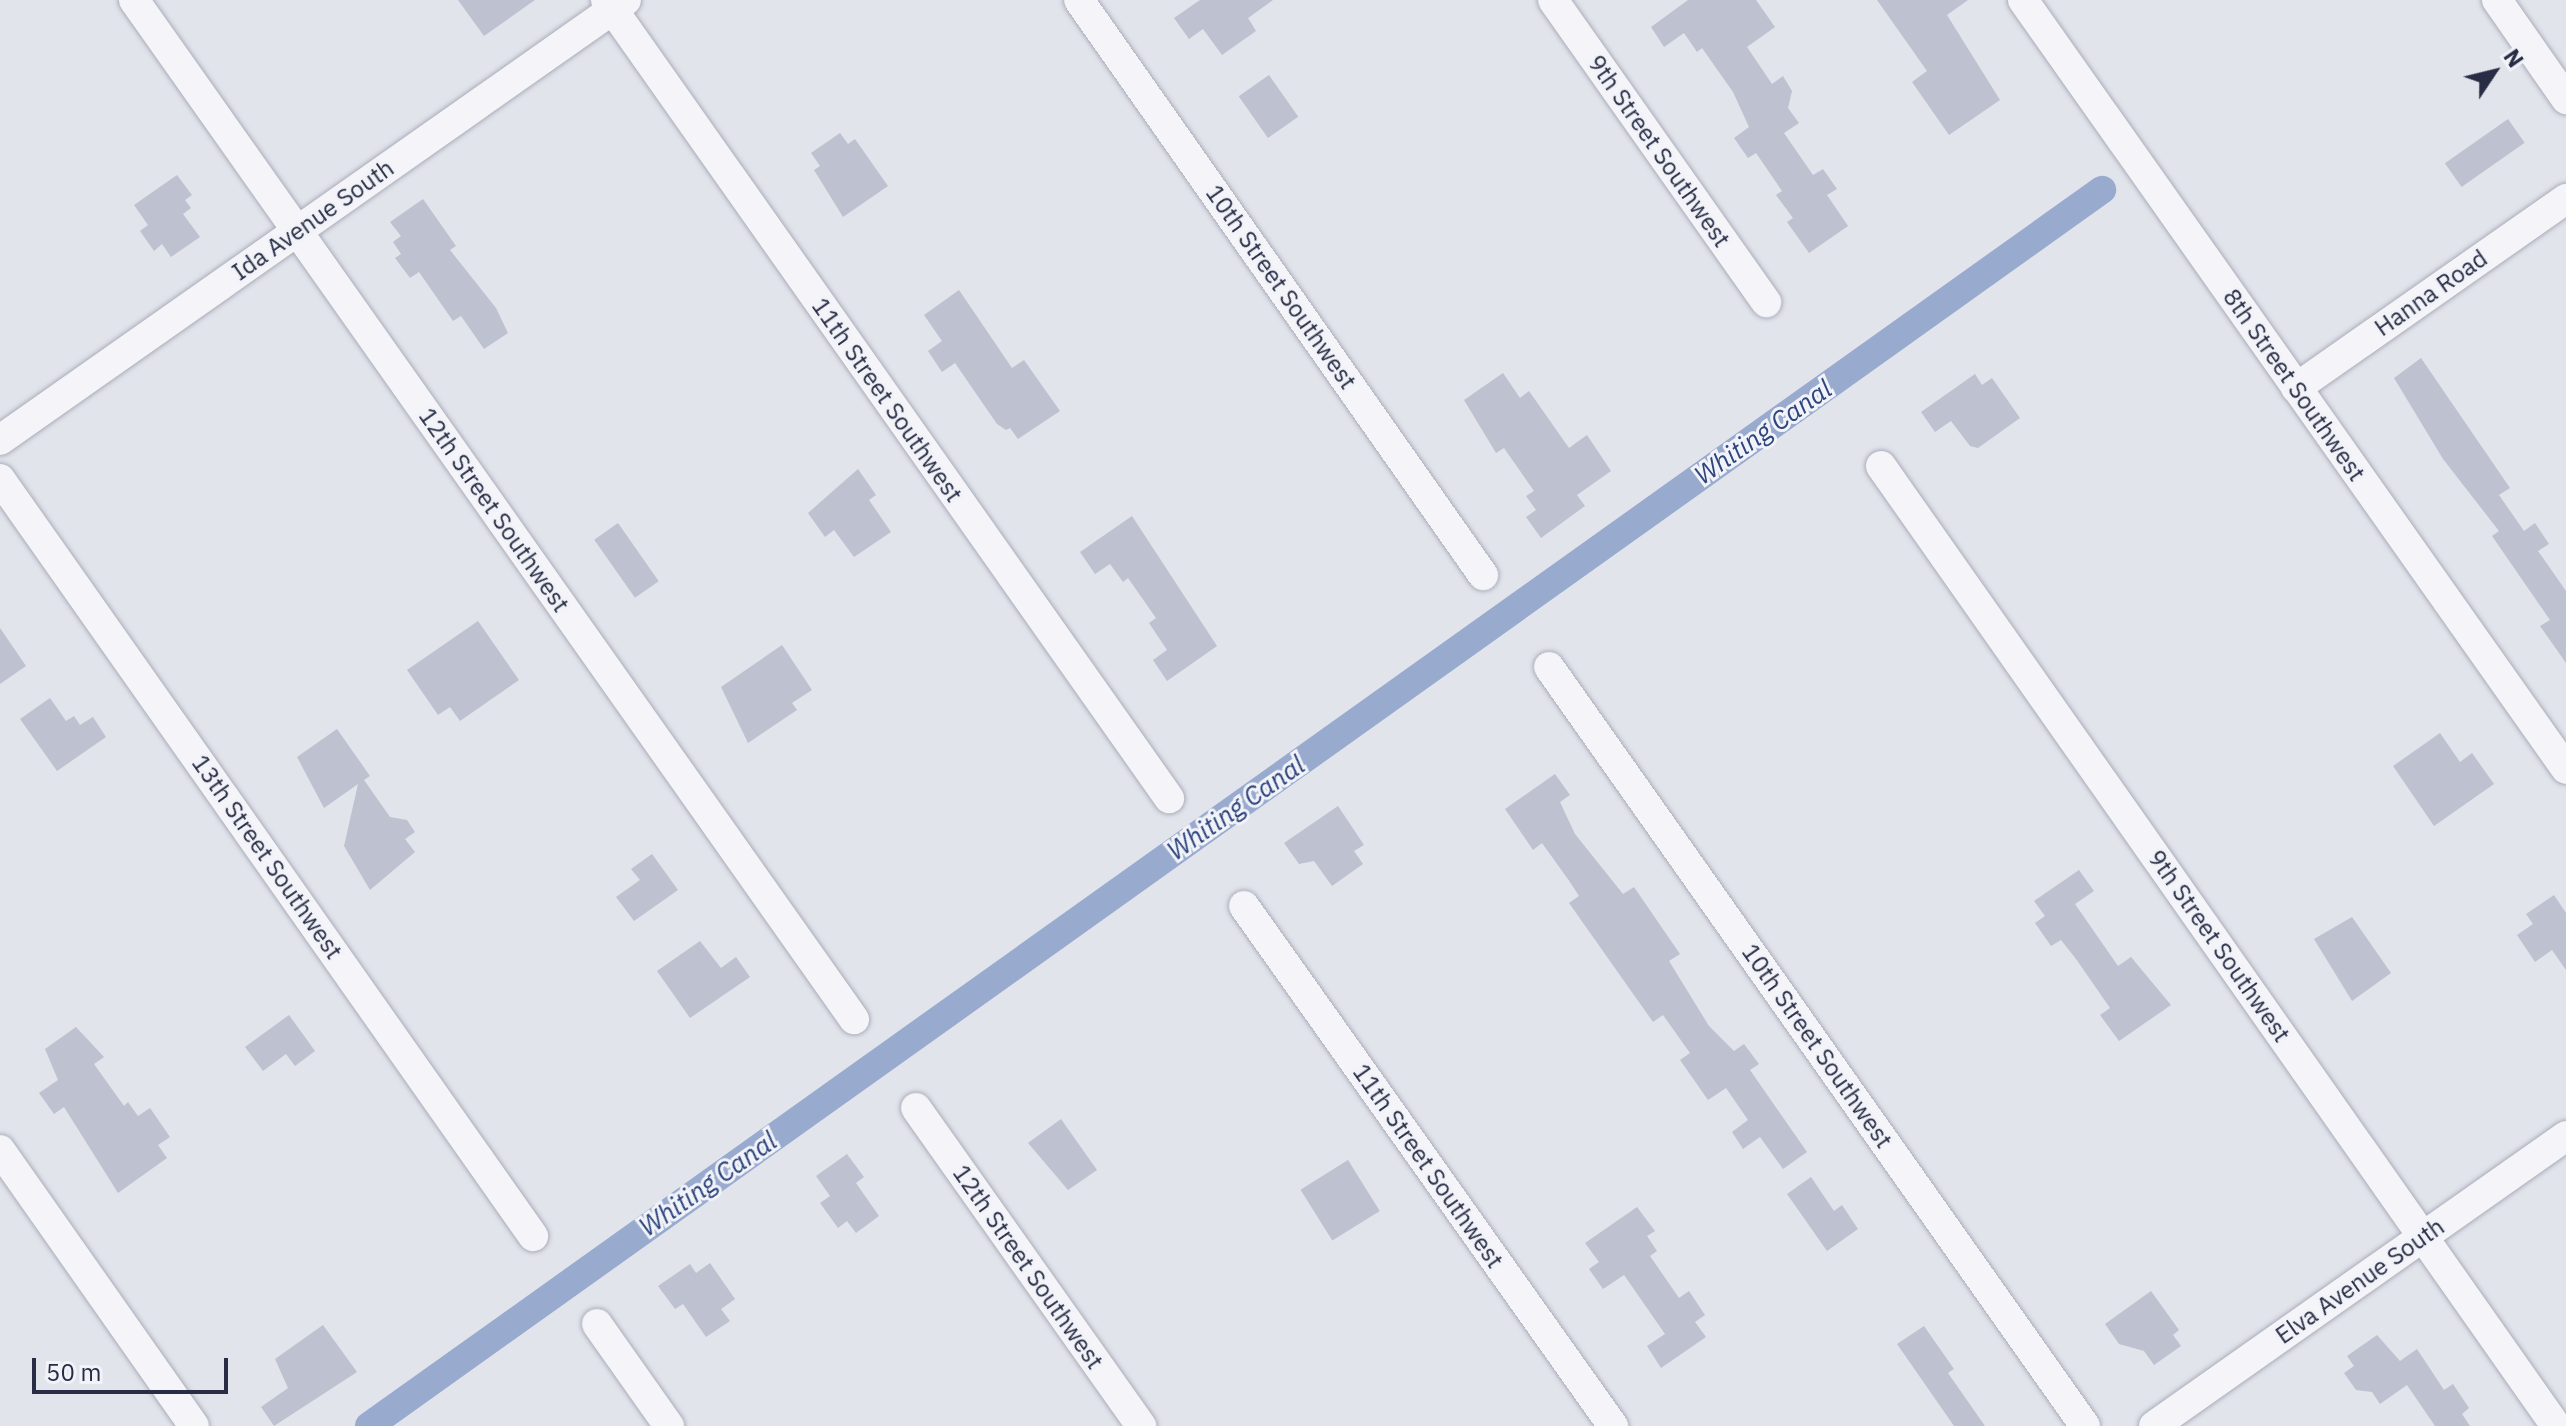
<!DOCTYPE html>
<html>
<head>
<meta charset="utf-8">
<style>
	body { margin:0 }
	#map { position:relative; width:2566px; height:1426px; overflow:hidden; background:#e1e4eb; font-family:"IBM Plex Sans",sans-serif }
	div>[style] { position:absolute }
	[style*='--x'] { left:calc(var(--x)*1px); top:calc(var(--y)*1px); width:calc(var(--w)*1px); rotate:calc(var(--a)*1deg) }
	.canal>* { height:28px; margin:-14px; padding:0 14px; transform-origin:14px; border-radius:14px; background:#99aacf }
	.building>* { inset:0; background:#bec1cf; transform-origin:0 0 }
	.roads { filter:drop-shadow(0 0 2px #aaadb9) drop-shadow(0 0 2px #aaadb9) }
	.minor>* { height:30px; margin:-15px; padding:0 15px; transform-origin:15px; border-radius:15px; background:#f5f5f9 }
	span { translate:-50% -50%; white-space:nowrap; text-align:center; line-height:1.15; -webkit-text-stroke:6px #f1f3f8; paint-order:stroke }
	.street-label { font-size:24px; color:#282d45 }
	.water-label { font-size:26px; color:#2d447d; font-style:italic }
	.north { position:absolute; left:2454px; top:32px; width:80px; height:80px; -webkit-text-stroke:6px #f1f3f8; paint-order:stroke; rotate:55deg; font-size:22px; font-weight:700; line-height:32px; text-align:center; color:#282d45 }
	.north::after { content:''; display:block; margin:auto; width:28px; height:36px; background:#282d45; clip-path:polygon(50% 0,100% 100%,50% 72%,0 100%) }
	.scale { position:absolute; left:32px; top:1358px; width:196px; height:36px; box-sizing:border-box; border:4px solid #282d45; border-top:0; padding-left:10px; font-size:24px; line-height:28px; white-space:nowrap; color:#282d45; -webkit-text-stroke:6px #f1f3f8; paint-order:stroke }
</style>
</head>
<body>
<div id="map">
	<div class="canal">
		<i style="--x:369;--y:1426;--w:2129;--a:-35.5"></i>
	</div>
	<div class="building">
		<i style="clip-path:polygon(458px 0,535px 0,484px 36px)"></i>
		<i style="clip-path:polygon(1200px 0,1273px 0,1248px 18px,1256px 31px,1222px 55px,1203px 29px,1189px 39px,1174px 18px)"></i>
		<i style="clip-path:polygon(1688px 0,1756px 0,1775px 27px,1747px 47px,1772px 84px,1783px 76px,1792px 91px,1788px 108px,1799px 123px,1784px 133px,1813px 175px,1823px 169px,1837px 189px,1827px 195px,1848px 226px,1809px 253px,1787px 222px,1793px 218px,1776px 195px,1782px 191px,1756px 153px,1748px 158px,1734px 138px,1749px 127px,1733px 92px,1702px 48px,1697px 52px,1684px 33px,1664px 47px,1651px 27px)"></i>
		<i style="clip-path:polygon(1877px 0,1968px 0,1947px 15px,2000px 100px,1949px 135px,1912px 82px,1927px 71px)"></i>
		<i style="left:1269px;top:75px;width:51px;height:37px;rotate:55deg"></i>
		<i style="left:2508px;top:119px;width:29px;height:77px;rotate:55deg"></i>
		<i style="clip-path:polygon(840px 133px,848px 144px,855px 139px,888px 186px,843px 217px,814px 170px,820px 166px,811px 153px)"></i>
		<i style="clip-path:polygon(177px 175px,192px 195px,185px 200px,191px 208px,183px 214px,200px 237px,171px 257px,162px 244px,154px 251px,140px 231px,148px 225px,134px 205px)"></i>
		<i style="clip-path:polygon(423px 199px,456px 246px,450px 250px,496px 308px,508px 333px,484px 349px,461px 316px,453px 321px,419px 272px,410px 278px,395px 258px,401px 254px,393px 242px,401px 236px,390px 222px)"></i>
		<i style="clip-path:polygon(959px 290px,1012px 368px,1024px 360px,1060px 411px,1018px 439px,1010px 428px,1006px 430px,997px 424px,955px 363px,942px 372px,928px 351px,942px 341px,924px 315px)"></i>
		<i style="clip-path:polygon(2421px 358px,2510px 488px,2499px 495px,2524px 531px,2535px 523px,2549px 544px,2538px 551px,2566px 591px,2566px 663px,2540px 626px,2550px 620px,2492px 536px,2499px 531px,2443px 459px,2394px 378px)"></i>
		<i style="clip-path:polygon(1503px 373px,1520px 398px,1529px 391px,1569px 448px,1587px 435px,1611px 471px,1577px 495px,1585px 506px,1541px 538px,1526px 517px,1536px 510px,1526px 496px,1534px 491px,1504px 448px,1496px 453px,1464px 400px)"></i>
		<i style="clip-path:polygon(1975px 374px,1982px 385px,1992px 378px,2020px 418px,1978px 448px,1970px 446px,1951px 421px,1935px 432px,1921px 412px)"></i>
		<i style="clip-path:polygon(858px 469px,876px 495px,869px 500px,891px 532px,854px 557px,834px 530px,825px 537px,808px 513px)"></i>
		<i style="clip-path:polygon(1132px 516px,1217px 646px,1167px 681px,1153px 660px,1167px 650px,1149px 623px,1156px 618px,1128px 578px,1123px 582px,1110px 564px,1095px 574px,1080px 552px)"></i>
		<i style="left:618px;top:523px;width:71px;height:29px;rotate:55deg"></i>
		<i style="clip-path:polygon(478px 621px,519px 680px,460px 721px,450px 707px,438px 715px,407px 670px)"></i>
		<i style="clip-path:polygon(0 628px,26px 666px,0 684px)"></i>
		<i style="clip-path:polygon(782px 645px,812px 690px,792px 703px,797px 710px,748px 743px,721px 687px)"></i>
		<i style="clip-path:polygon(50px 698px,66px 721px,74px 716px,80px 725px,93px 717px,106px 737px,57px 771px,20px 719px)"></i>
		<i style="clip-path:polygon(337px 729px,370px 776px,364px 780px,390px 817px,407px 820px,415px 832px,405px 839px,415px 852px,370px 890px,344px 846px,358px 784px,324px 808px,297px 757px)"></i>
		<i style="clip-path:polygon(2440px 733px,2460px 762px,2472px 753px,2494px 784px,2434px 826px,2393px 766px)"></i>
		<i style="clip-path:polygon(1555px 774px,1570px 795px,1560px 802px,1575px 834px,1623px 894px,1634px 887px,1680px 954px,1669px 961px,1709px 1026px,1734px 1051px,1744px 1044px,1759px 1064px,1750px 1070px,1807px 1152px,1783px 1169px,1760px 1137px,1743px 1149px,1732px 1132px,1748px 1120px,1726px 1088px,1708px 1100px,1680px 1060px,1690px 1053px,1663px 1015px,1653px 1022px,1569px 903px,1579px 896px,1570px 882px,1542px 843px,1533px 850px,1505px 809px)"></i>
		<i style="clip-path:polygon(1338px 806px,1364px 845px,1354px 851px,1363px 864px,1332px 886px,1314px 861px,1299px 864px,1284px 843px)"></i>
		<i style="clip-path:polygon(652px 854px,678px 890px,634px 921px,616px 897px,640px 880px,631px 869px)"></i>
		<i style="clip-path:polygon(2079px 870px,2094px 891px,2075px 904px,2118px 966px,2131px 957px,2171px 1005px,2119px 1041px,2100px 1015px,2110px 1008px,2076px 959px,2061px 940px,2051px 946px,2035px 923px,2045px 916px,2034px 901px)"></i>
		<i style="clip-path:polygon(2554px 895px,2566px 913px,2566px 970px,2552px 950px,2535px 962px,2517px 935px,2533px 924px,2526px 914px)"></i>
		<i style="clip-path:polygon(2352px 917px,2391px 973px,2352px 1001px,2314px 939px)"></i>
		<i style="clip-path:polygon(700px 941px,721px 968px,736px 957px,750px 977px,690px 1018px,657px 971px)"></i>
		<i style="clip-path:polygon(289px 1015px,315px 1051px,295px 1066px,286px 1054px,263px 1071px,245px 1047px)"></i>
		<i style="clip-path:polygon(76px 1027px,104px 1057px,94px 1064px,124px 1106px,128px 1102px,138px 1116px,150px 1108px,170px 1137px,158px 1145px,167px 1158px,118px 1193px,64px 1107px,54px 1114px,39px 1093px,58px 1080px,45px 1049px)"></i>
		<i style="clip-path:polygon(1061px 1119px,1097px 1170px,1068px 1190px,1028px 1143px)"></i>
		<i style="clip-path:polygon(847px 1154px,864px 1177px,856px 1183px,879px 1216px,856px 1233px,847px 1221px,838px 1228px,820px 1203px,830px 1196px,816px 1176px)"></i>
		<i style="left:1348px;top:1160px;width:60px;height:56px;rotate:58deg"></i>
		<i style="clip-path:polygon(1811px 1177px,1834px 1211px,1842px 1205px,1858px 1229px,1827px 1251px,1787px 1194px)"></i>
		<i style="clip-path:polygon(1637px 1207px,1655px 1231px,1647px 1236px,1657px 1251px,1650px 1256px,1679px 1298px,1689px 1291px,1705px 1315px,1695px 1322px,1706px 1337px,1661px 1368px,1647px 1346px,1665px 1334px,1624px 1275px,1603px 1289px,1589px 1269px,1599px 1262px,1585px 1243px)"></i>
		<i style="clip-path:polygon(710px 1263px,735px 1299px,721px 1309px,730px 1321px,706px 1337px,683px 1304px,675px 1309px,658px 1286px,690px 1264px,696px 1273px)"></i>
		<i style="clip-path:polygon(2151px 1291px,2179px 1330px,2173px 1335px,2181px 1346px,2154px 1365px,2144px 1351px,2119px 1344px,2105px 1324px)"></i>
		<i style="clip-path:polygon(323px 1325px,357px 1372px,274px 1426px,261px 1407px,288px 1388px,275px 1359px)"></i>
		<i style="clip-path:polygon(1924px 1326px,1954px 1369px,1948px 1373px,1985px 1426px,1954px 1426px,1897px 1344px)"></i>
		<i style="clip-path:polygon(2377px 1335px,2400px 1361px,2417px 1349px,2444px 1390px,2453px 1384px,2469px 1408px,2462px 1414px,2470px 1426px,2435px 1426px,2407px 1385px,2380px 1404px,2372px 1392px,2356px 1390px,2344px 1373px,2354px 1366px,2347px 1356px)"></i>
	</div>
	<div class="roads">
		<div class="minor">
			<i style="--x:134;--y:0;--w:1248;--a:54.76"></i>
			<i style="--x:606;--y:0;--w:977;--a:54.8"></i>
			<i style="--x:1079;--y:0;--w:703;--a:54.91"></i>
			<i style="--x:1553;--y:0;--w:370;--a:54.8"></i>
			<i style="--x:2023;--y:0;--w:941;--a:54.77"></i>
			<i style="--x:2497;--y:0;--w:121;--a:55.1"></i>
			<i style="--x:2296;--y:388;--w:330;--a:-35"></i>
			<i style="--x:0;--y:440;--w:765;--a:-35.1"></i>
			<i style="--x:1881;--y:466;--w:1174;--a:54.89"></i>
			<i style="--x:0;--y:479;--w:926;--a:54.85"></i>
			<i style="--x:1549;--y:667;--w:929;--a:54.77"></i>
			<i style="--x:1244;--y:906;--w:638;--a:54.64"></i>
			<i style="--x:916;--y:1108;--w:390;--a:54.7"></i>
			<i style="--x:0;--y:1150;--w:337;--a:54.9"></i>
			<i style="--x:597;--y:1324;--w:125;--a:54.8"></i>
			<i style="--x:2154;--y:1426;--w:504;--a:-35.14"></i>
		</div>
	</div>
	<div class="street-label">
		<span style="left:1659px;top:151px;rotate:55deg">9th Street Southwest</span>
		<span style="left:313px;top:220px;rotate:-35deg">Ida Avenue South</span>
		<span style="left:1281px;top:287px;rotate:55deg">10th Street Southwest</span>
		<span style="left:2431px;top:293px;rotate:-35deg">Hanna Road</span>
		<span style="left:2294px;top:385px;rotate:55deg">8th Street Southwest</span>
		<span style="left:887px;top:400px;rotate:55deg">11th Street Southwest</span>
		<span style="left:494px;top:510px;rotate:55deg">12th Street Southwest</span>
		<span style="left:267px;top:857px;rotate:55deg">13th Street Southwest</span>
		<span style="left:2219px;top:946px;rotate:55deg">9th Street Southwest</span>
		<span style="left:1817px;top:1046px;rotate:55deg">10th Street Southwest</span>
		<span style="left:1428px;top:1166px;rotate:55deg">11th Street Southwest</span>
		<span style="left:1028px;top:1267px;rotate:55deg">12th Street Southwest</span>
		<span style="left:2360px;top:1281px;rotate:-35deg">Elva Avenue South</span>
	</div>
	<div class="water-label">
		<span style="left:1763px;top:432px;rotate:-35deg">Whiting Canal</span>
		<span style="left:1236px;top:808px;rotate:-35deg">Whiting Canal</span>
		<span style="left:708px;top:1184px;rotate:-35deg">Whiting Canal</span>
	</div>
	<div class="north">N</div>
	<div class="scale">50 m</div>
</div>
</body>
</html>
